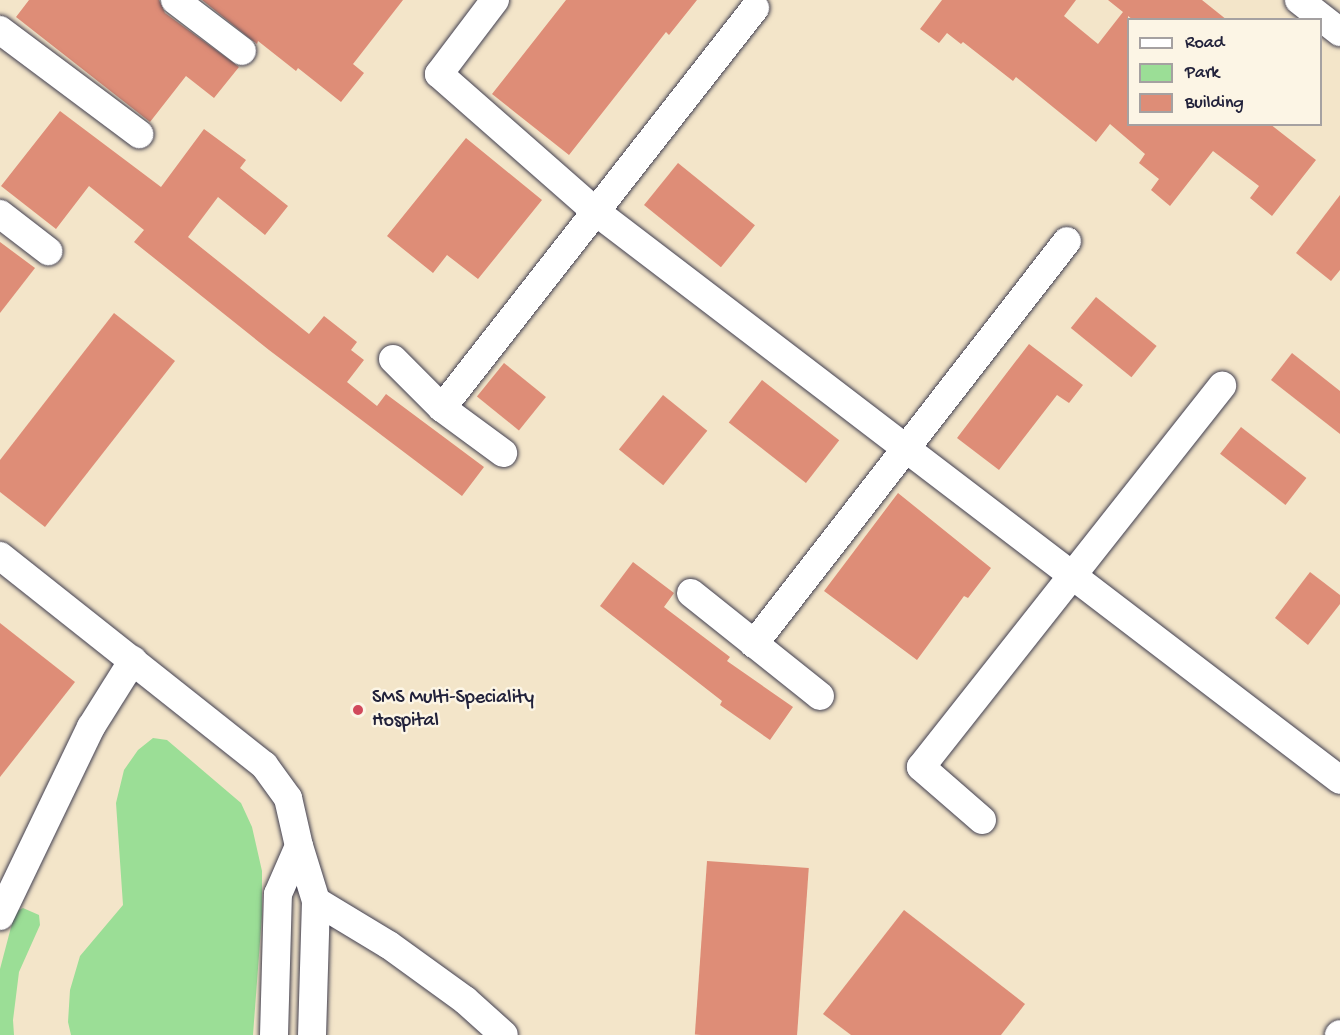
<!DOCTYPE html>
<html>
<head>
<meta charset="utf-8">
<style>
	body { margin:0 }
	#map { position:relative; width:1340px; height:1035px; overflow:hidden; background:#f3e5c9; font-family:"Gochi Hand",sans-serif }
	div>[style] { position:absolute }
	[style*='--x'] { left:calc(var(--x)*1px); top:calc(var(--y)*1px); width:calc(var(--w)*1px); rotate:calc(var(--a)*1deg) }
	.green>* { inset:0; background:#9bde96 }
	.building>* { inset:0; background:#de8d77; transform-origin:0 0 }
	.roads { filter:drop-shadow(0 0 2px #413f50) drop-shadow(0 0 2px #413f50) }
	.minor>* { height:28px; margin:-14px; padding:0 14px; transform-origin:14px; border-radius:14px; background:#fff }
	.dots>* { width:16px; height:16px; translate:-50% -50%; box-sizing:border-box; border:3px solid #fcf5e5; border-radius:50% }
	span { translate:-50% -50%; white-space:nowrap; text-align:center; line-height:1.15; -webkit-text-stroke:5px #fcf5e5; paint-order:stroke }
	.poi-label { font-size:20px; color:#22223b }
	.left { translate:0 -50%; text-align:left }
	.legend { position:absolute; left:1127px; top:18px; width:195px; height:108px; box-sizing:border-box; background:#fcf5e5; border:2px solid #a5a1a1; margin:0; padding:8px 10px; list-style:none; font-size:18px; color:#22223b }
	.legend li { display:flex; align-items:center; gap:12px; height:30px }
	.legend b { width:30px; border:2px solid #a5a1a1 }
</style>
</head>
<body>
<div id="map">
	<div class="green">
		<i style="clip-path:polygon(153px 738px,167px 740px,241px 803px,252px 827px,262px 871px,262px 915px,253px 1035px,71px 1035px,68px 1022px,70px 990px,80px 956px,123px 905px,116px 803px,124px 770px,138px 750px)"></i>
		<i style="clip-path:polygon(23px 908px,39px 915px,40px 925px,19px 972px,13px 1020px,14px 1035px,0 1035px,0 969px,15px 912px)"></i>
	</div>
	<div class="building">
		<i style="clip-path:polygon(29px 0,159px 0,165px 13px,239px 67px,214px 98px,186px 76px,150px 122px,16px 17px)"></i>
		<i style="clip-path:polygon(202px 0,403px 0,353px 64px,364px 73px,341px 102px,298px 68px,296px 71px,258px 41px,257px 44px)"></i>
		<i style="clip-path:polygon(566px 0,697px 0,669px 35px,666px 32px,569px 155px,492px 94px)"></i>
		<i style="clip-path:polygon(942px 0,1076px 0,1064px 16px,1098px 44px,1123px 12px,1108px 0,1202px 0,1227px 20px,1133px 20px,1128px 16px,1128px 124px,1270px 124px,1316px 160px,1272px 216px,1250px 198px,1259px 186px,1213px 151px,1170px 206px,1151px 190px,1159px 179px,1139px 163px,1145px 154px,1110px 124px,1096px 142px,1016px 77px,1013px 81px,963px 42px,961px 44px,947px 33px,939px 43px,920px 29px)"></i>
		<i style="clip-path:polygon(60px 111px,161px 187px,204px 129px,246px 160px,240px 168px,288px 206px,265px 235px,218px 197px,188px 237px,309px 334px,324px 316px,357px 342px,351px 350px,364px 360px,347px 382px,377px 406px,386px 394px,484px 467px,462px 496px,269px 350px,134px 242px,144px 230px,89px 186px,56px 229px,1px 186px)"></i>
		<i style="clip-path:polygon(466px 138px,542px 200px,478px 279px,447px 255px,433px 273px,387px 236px)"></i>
		<i style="left:678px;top:163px;width:99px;height:54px;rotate:39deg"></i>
		<i style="clip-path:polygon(1340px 195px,1340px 270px,1331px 281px,1296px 253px)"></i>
		<i style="clip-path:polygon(0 242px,35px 268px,0 313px)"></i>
		<i style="left:1096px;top:297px;width:78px;height:40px;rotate:39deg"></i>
		<i style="clip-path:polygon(114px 313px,175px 361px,45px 527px,0 492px,0 460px)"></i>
		<i style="clip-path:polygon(1029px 344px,1083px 385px,1069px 403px,1057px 395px,999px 470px,957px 438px)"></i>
		<i style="clip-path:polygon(1292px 353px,1340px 391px,1340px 434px,1271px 380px)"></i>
		<i style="left:504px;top:363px;width:54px;height:43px;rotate:39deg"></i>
		<i style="left:762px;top:380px;width:98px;height:54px;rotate:38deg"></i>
		<i style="left:663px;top:395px;width:57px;height:70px;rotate:39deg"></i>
		<i style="left:1241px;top:427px;width:83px;height:34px;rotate:38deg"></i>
		<i style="clip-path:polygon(898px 493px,991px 568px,968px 598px,964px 596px,917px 660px,824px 591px)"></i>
		<i style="clip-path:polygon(633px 562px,674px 593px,664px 607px,730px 657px,727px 661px,793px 707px,770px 740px,720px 705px,722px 701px,600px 606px)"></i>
		<i style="clip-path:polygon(1310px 572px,1340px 595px,1340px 604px,1308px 645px,1275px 618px)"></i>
		<i style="clip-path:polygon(0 623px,75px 682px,0 777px)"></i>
		<i style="left:707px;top:861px;width:102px;height:174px;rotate:4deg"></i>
		<i style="clip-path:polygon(904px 910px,1025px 1004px,1001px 1035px,851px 1035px,823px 1014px)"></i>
	</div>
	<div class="roads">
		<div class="minor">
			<i style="--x:175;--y:0;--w:84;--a:37.3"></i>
			<i style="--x:495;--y:0;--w:93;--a:127.1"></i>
			<i style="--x:439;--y:74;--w:208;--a:41.3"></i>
			<i style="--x:595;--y:211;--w:937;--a:37.37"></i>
			<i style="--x:1299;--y:0;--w:52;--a:38"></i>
			<i style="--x:0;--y:30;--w:174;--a:36.8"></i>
			<i style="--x:0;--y:214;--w:61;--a:37.6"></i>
			<i style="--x:393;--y:359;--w:69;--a:45"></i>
			<i style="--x:442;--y:408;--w:76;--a:36.4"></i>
			<i style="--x:442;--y:408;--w:508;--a:-51.96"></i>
			<i style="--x:0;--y:556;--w:337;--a:38.4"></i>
			<i style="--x:264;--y:765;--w:41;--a:54"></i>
			<i style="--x:288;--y:798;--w:49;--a:77.1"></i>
			<i style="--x:691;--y:593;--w:165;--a:38.6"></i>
			<i style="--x:754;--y:644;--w:510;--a:-52.16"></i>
			<i style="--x:982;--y:820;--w:81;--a:-139"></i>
			<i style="--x:921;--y:767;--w:486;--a:-51.7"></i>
			<i style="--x:316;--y:901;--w:85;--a:31.1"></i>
			<i style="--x:389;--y:945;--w:94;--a:35.9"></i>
			<i style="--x:465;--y:1000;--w:52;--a:41.9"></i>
			<i style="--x:0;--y:916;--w:210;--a:-64.3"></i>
			<i style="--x:91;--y:727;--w:79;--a:-57.9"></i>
			<i style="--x:274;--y:1035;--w:141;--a:-88.4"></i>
			<i style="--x:278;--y:894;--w:52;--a:-66.4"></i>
			<i style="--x:299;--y:846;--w:58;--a:72.8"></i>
			<i style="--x:316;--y:901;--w:134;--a:91.7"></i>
			<i style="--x:1339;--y:1035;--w:1;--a:-45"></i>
		</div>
	</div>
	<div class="dots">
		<i style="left:358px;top:710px;background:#d1495b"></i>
	</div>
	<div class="poi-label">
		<span class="left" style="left:372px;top:710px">SMS Multi-Speciality<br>Hospital</span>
	</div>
	<ul class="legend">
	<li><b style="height:8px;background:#fff"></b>Road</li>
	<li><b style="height:16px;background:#9bde96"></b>Park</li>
	<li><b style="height:16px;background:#de8d77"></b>Building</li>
	</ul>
</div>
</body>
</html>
